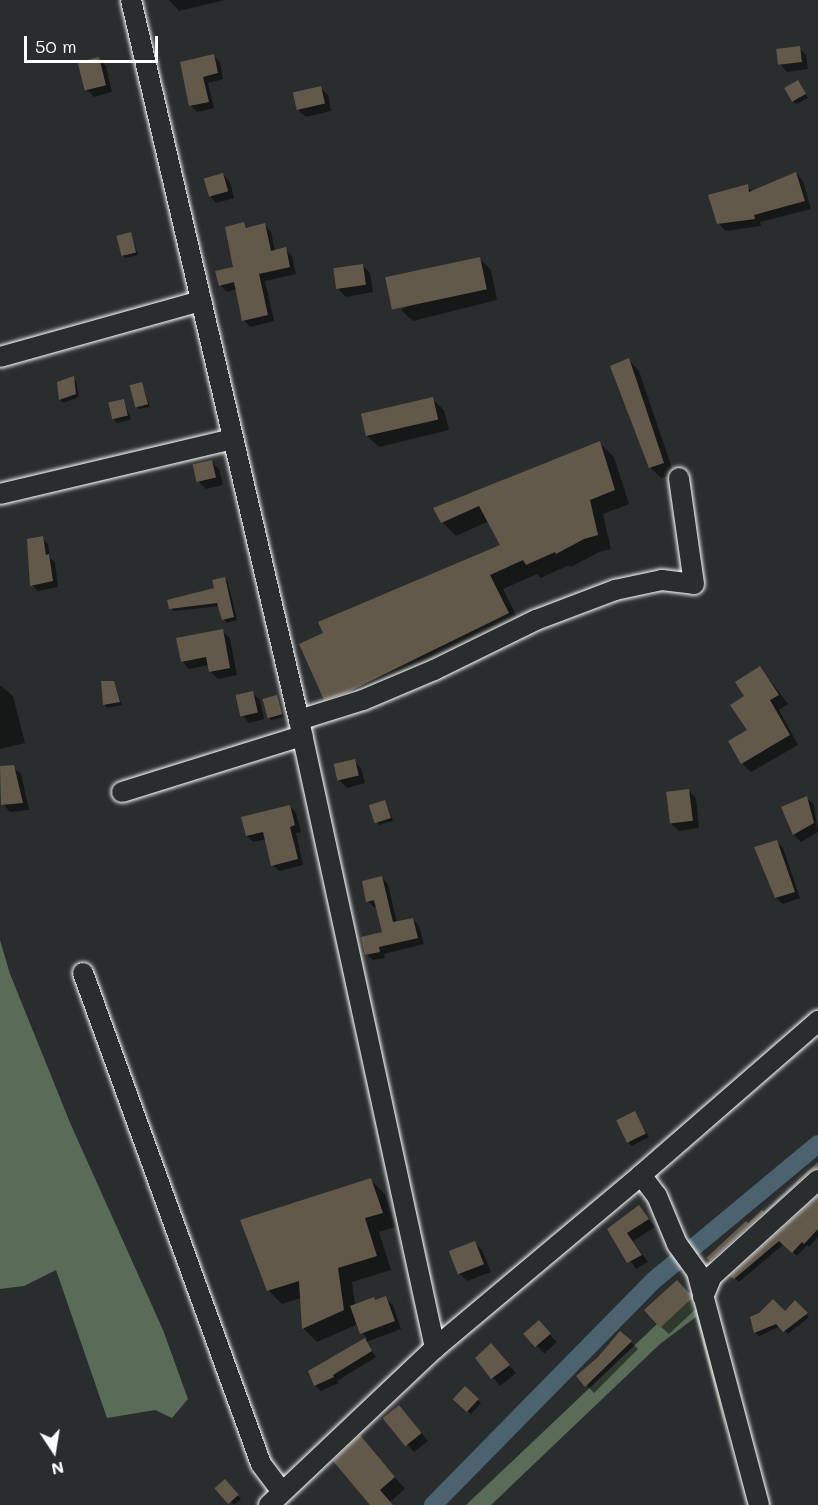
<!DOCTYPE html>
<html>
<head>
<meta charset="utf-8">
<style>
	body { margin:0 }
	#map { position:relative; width:818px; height:1505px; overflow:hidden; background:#2a2d2e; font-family:Mali,sans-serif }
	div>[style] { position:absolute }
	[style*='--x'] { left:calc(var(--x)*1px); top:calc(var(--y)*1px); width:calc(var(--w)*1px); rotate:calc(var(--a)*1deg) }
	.green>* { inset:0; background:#586c57 }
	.shadow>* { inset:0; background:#0007; transform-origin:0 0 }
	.canal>* { height:18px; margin:-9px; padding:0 9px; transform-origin:9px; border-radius:9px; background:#4b636f }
	.building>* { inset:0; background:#63594b; transform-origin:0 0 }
	.roads { filter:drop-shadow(0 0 2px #fff) drop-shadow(0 0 2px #fff) }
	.minor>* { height:20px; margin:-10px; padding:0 10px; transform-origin:10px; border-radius:10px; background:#2a2d2e }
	span { translate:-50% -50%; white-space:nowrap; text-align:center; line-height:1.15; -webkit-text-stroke:5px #2a2d2e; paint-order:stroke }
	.north { position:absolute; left:24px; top:1421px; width:60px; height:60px; -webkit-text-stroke:4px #2a2d2e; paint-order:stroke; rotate:168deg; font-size:16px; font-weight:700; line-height:24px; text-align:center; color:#fff }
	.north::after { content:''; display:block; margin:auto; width:21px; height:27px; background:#fff; clip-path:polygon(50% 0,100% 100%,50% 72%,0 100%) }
	.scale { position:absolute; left:24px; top:36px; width:134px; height:27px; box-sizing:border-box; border:3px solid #fff; border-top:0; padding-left:8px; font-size:18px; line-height:21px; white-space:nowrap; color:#fff; -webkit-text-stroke:4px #2a2d2e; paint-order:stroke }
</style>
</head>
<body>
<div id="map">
	<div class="green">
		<i style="clip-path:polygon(0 940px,10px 974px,71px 1125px,163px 1330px,188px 1399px,172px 1418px,155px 1410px,107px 1418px,56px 1270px,24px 1286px,0 1289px)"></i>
		<i style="clip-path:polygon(695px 1288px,728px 1438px,696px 1317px,660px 1344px,491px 1505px,466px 1505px)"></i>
	</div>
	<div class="shadow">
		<i style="clip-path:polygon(169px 0,225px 0,179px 11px)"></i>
		<i style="clip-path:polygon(799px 48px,806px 55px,808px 69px,787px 72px,780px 64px)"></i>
		<i style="clip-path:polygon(213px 55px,220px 62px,223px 79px,208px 83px,214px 108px,197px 112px,190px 105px,182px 63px)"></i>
		<i style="clip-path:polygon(99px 59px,106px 66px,112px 92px,94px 97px,86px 89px)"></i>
		<i style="clip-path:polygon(798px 82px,808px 98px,796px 104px,793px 101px)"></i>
		<i style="clip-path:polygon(320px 88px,328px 95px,331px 111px,306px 117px,298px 110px)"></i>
		<i style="clip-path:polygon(796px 173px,803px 181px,811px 209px,760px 222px,761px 226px,726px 231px,718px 223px,747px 186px,753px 192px)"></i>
		<i style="clip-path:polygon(223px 174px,230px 182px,234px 198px,216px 203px,209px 195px)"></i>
		<i style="clip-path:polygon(244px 224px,248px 228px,265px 225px,271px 232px,275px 251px,285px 249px,292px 256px,296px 274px,265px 281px,274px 321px,250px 327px,244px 320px,237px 289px,227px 292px,220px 285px,235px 269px)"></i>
		<i style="clip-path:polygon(131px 234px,138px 255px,125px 258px,122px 255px)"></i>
		<i style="clip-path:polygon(480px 259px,491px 270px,497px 300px,413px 321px,401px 310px)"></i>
		<i style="clip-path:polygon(362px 265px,370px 273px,373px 292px,346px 297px,338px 289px)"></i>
		<i style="clip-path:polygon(628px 359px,639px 371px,674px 474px,661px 478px,650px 467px)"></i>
		<i style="clip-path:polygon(73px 378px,76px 381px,79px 397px,63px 403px,60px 400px,58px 383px)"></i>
		<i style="clip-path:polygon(142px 384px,150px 407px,139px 409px,136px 406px)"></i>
		<i style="clip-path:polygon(432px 399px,444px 410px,449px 430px,379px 447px,367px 436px)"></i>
		<i style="clip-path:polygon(124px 401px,131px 419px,117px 423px,114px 419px)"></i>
		<i style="clip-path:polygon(600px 443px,614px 457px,629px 504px,603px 514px,611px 549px,599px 552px,571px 567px,569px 565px,541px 578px,537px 574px,503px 589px,522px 627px,339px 713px,325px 699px,502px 546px,489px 521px,456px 536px,442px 522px)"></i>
		<i style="clip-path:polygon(212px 462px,219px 469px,223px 485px,206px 489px,199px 482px)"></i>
		<i style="clip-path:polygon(42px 538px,48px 544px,50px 558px,55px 562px,58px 587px,38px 591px,32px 585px)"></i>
		<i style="clip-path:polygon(225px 579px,228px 582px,237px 620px,226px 623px,220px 606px,174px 611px,170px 608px,216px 589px)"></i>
		<i style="clip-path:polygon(222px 631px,230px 638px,237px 675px,218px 679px,210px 671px,209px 665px,189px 669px,182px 661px)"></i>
		<i style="clip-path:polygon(760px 667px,788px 704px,779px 710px,798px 745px,751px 772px,742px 763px,749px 730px,746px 696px)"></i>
		<i style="clip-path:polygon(114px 683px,122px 705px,107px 708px,104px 704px)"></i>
		<i style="clip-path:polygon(0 685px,13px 696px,25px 743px,0 749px)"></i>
		<i style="clip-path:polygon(252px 693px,260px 700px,264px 719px,249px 723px,242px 715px)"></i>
		<i style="clip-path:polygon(277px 697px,284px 717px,271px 720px,268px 717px)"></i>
		<i style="clip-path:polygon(354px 761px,361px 768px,365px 783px,347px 788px,340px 781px)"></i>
		<i style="clip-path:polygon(0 767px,13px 767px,21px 774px,29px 810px,10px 812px,3px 804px)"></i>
		<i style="clip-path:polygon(688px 790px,696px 798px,699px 828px,679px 831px,671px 824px)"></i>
		<i style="clip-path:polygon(807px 798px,814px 805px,818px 832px,801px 842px,794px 835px,783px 808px)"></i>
		<i style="clip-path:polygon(385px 802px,393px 821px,379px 825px,371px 806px)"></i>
		<i style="clip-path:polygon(290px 806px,296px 813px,301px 832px,296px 833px,303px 865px,279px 871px,273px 865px,266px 839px,253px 842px,247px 836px)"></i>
		<i style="clip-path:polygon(777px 842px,783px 848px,800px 898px,783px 904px,776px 898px,756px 848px)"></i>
		<i style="clip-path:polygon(382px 878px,388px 884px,397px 923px,413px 919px,419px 926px,424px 944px,384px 954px,385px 958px,373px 960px,366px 954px,384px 933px,377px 907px,374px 907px,368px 901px)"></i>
		<i style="clip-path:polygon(635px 1113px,649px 1137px,632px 1146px,629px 1143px)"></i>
		<i style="clip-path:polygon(818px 1164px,818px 1174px,715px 1264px,708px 1258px,762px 1212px,764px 1214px)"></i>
		<i style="clip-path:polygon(371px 1180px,385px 1194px,396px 1227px,379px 1232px,391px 1270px,352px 1282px,355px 1305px,385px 1298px,393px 1305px,401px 1329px,366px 1342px,376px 1357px,337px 1381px,339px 1383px,321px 1391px,315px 1385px,310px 1372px,367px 1339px,358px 1324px,317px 1342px,303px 1328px,301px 1298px,282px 1304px,268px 1290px)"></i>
		<i style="clip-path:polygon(818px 1198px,818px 1237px,809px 1247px,807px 1245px,797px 1256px,784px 1244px,739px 1282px,732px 1276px)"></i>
		<i style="clip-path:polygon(646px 1215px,655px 1227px,633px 1241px,648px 1262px,636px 1269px,609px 1229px)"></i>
		<i style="clip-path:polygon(475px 1243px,482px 1250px,491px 1272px,467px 1281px,460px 1274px)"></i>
		<i style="clip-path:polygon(677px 1282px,698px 1307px,669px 1334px,661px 1327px)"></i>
		<i style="clip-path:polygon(795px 1302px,809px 1317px,788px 1334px,781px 1326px,759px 1336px,755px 1333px,751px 1318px,785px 1313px)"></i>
		<i style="left:539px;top:1323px;width:26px;height:17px;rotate:47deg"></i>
		<i style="clip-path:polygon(631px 1342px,638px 1349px,594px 1393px,578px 1376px)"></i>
		<i style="clip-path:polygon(498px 1352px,516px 1373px,500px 1386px,477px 1358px)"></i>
		<i style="left:465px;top:1388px;width:22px;height:15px;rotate:43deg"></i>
		<i style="clip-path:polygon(406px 1414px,428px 1441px,414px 1452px,384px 1418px)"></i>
		<i style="clip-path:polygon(360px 1437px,405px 1489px,390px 1502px,393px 1505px,372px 1505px)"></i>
		<i style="clip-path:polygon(225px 1481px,241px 1499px,234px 1505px,216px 1488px)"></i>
	</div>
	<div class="canal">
		<i style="--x:433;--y:1505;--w:314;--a:-45.5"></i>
		<i style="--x:653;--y:1281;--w:214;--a:-39.7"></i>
	</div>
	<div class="building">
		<i style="left:800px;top:46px;width:16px;height:24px;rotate:83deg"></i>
		<i style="clip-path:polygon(214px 54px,218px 73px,203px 77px,209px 102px,189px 106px,180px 62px)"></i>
		<i style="left:99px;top:57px;width:29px;height:22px;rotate:76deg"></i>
		<i style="left:798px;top:80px;width:16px;height:16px;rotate:60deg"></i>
		<i style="left:321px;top:86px;width:18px;height:29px;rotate:77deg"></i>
		<i style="clip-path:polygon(796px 172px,805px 201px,754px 215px,755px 219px,717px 224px,708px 195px,748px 184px,749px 192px)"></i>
		<i style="left:223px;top:173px;width:19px;height:20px;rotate:74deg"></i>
		<i style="clip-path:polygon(244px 222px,246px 228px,265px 223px,271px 251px,286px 247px,290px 267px,259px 274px,268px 315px,242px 321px,234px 282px,219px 286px,215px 271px,233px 267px,225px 227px)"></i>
		<i style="left:131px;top:232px;width:21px;height:15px;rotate:76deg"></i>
		<i style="left:480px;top:257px;width:33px;height:97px;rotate:78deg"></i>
		<i style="left:363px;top:264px;width:21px;height:30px;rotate:82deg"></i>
		<i style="clip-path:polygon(629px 358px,664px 463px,649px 468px,610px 366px)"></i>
		<i style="clip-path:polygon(74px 376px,76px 394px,59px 400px,57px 382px)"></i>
		<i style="left:142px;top:382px;width:23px;height:13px;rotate:75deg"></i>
		<i style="left:433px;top:397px;width:23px;height:74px;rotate:77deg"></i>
		<i style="left:124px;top:399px;width:17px;height:16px;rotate:77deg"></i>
		<i style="clip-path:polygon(600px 441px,615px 490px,590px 500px,598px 535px,584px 539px,556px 554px,555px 552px,526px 565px,523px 560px,490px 575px,509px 613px,346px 693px,324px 700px,299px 644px,323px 633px,318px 622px,500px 545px,479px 506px,441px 523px,433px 508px)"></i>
		<i style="left:212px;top:460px;width:18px;height:20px;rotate:77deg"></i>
		<i style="clip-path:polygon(43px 536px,46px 555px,49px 554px,53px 581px,30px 586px,27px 539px)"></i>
		<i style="clip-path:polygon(225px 577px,234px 617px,222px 620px,217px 603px,169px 609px,167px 600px,214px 588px,212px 580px)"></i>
		<i style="clip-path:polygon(223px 629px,230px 668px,209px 672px,206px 657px,181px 662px,176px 638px)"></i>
		<i style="clip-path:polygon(760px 666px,779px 695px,770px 700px,790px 735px,741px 764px,728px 741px,747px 730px,730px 705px,744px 696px,735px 682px)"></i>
		<i style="clip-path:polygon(101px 681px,114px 681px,120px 702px,103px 705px)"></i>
		<i style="left:253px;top:691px;width:22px;height:18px;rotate:77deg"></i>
		<i style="left:277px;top:695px;width:20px;height:15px;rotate:75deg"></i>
		<i style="left:355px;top:759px;width:17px;height:22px;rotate:77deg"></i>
		<i style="clip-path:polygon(14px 765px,23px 803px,1px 805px,0 766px)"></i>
		<i style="left:689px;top:789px;width:32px;height:23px;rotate:83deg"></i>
		<i style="clip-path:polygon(807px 796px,814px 823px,793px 835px,781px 807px)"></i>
		<i style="left:385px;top:800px;width:19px;height:17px;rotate:72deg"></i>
		<i style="clip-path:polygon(290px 805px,295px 825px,290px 827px,298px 859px,271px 866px,263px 832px,246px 836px,241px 817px)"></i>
		<i style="clip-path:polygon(777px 840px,795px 892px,775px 898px,754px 847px)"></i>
		<i style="clip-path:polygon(382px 876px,393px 922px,413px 918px,418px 938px,379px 947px,380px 952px,365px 955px,361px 937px,382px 932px,374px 900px,366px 902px,362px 881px)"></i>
		<i style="left:635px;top:1111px;width:25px;height:21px;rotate:64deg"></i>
		<i style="clip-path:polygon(818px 1162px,818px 1168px,810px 1171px,710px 1261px,706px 1258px,746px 1221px,748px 1223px,762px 1210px,764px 1212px)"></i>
		<i style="clip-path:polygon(371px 1178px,383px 1213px,365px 1218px,377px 1256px,338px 1268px,344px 1310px,302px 1329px,299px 1281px,267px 1291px,240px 1220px)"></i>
		<i style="clip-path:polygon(818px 1196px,818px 1229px,804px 1244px,802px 1242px,792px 1253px,779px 1241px,734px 1279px,730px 1276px)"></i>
		<i style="clip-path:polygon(639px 1205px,649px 1219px,627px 1233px,642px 1255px,627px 1263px,607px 1229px)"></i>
		<i style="left:475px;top:1241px;width:25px;height:28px;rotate:69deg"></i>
		<i style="clip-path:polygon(677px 1280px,690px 1294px,691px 1299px,660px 1328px,644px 1310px)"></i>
		<i style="clip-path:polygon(386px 1296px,395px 1321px,360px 1334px,350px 1306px,374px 1297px,375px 1300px)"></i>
		<i style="clip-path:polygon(773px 1299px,785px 1311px,795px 1300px,808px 1313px,783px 1332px,776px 1324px,754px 1333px,750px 1317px,759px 1313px)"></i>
		<i style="left:539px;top:1320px;width:18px;height:21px;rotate:49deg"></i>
		<i style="clip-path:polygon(620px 1331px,632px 1341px,585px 1387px,576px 1376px,598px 1357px)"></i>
		<i style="clip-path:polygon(365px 1338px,372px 1351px,333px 1375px,334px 1377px,314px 1386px,308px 1371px)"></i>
		<i style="clip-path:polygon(491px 1343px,510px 1365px,491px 1379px,475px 1358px)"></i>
		<i style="left:465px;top:1386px;width:19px;height:18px;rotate:43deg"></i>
		<i style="left:399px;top:1405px;width:36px;height:21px;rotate:51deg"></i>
		<i style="clip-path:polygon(360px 1435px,395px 1477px,380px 1490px,393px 1505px,370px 1505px,333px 1461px)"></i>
		<i style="left:225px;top:1479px;width:21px;height:14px;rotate:49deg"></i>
	</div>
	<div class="roads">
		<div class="minor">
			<i style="--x:131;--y:0;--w:739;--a:76.87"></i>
			<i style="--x:299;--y:720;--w:643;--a:77.78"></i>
			<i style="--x:0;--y:357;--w:209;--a:-15.6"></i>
			<i style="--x:0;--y:494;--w:239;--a:-13.3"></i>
			<i style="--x:299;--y:720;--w:67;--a:-17.4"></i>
			<i style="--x:363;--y:700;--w:77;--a:-22.9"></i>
			<i style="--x:434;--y:670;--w:114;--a:-26.1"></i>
			<i style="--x:536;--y:620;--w:85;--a:-20.8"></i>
			<i style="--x:615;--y:590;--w:48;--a:-12"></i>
			<i style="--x:662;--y:580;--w:32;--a:7"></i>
			<i style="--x:694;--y:584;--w:107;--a:-98.1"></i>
			<i style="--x:122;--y:792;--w:189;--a:-17.3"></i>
			<i style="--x:83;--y:973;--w:522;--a:70.07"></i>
			<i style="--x:261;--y:1464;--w:35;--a:53"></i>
			<i style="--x:641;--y:1175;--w:26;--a:53"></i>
			<i style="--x:657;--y:1196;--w:52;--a:67.4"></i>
			<i style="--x:677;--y:1244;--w:34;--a:54"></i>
			<i style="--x:697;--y:1272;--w:241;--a:75.1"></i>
			<i style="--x:703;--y:1297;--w:23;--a:-67"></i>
			<i style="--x:712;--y:1276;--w:143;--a:-42.2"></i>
			<i style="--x:269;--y:1505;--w:228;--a:-43.4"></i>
			<i style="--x:435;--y:1348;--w:269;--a:-40"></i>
			<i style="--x:641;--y:1175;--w:235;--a:-41"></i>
		</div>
	</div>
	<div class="north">N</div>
	<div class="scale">50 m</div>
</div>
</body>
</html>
